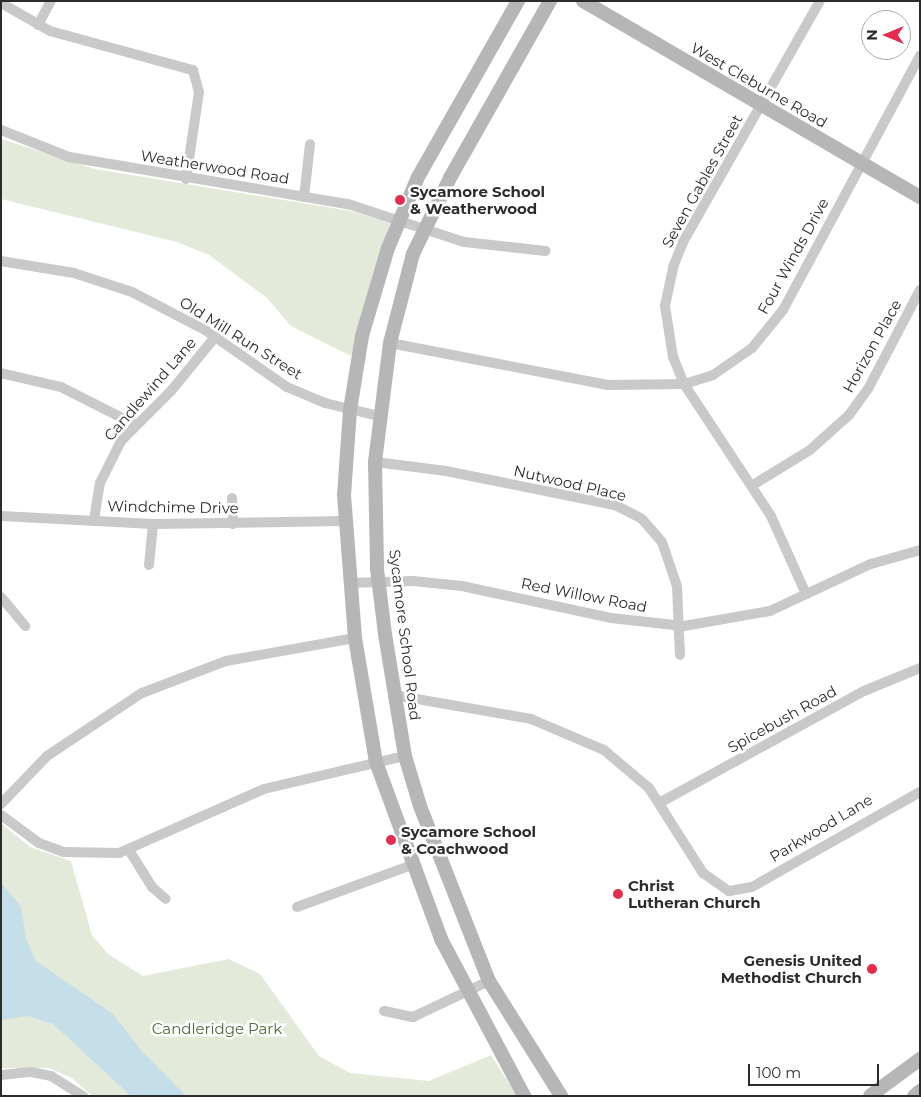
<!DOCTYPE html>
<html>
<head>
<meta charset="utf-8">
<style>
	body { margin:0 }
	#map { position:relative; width:921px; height:1097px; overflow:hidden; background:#fff; font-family:Montserrat,sans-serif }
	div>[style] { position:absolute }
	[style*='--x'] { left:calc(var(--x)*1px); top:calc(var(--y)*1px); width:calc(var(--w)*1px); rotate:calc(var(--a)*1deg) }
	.green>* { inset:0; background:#e4ead9 }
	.water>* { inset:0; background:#c4dfea }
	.street>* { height:10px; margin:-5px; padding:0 5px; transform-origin:5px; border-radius:5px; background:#c9c9c9 }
	.secondary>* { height:14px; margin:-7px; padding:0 7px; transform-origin:7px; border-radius:7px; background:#b6b6b6 }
	.dots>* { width:14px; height:14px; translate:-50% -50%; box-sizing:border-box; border:2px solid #fff; border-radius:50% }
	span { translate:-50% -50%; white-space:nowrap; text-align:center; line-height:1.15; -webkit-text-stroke:5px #fff; paint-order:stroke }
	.street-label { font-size:15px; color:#2c2c2c }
	.poi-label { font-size:15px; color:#2c2c2c; font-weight:700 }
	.left { translate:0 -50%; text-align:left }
	.right { translate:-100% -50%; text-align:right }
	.park-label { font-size:15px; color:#53673a }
	.frame { position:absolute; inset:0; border:2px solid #2c2c2c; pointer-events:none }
	.north { position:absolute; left:861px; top:10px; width:50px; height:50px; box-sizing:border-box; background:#fff; border:1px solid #ababab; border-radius:50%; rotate:270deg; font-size:14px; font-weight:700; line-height:20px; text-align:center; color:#2c2c2c }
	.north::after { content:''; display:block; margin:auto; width:18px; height:22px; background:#e42d4c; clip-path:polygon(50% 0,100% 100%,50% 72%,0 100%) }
	.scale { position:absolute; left:748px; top:1064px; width:131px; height:22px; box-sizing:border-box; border:2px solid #2c2c2c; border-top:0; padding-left:6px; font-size:15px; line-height:18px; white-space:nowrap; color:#2c2c2c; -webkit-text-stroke:4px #fff; paint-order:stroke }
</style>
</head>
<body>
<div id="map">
	<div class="green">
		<i style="clip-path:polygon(1px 139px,95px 169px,351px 211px,390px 223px,351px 356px,291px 326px,267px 298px,209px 255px,177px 242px,1px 199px)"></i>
		<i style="clip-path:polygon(1px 823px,30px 847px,71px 861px,92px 935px,108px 954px,143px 976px,229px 959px,260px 974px,319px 1056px,350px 1073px,429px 1081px,491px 1055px,517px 1096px,92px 1096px,72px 1078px,49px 1068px,1px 1068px)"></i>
	</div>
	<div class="water">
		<i style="clip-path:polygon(1px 883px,21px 906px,26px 939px,36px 961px,113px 1014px,141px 1050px,186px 1096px,131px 1096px,53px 1024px,28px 1016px,1px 1020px)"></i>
	</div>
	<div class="street">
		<i style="--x:1;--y:3;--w:56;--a:29.7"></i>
		<i style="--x:50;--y:31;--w:148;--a:15.3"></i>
		<i style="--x:193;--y:70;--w:23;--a:75"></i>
		<i style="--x:199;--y:92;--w:88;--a:98.5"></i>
		<i style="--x:38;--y:25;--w:27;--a:-62"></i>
		<i style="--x:1;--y:130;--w:73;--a:21.7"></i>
		<i style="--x:69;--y:157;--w:283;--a:9.6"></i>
		<i style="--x:348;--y:204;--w:122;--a:18.1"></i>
		<i style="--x:464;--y:242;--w:82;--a:6.3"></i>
		<i style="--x:304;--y:197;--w:53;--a:-83.5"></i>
		<i style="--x:1;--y:261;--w:74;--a:9.3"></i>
		<i style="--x:74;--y:273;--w:61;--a:18.1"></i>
		<i style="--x:132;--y:292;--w:82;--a:27.5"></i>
		<i style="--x:205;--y:330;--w:100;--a:34.8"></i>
		<i style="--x:287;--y:387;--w:41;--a:22.8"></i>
		<i style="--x:325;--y:403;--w:56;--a:13.5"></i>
		<i style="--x:390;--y:343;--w:222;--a:10.9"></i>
		<i style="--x:608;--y:385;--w:76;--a:-0.8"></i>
		<i style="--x:684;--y:384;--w:30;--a:-17"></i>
		<i style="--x:713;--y:375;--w:47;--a:-34.7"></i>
		<i style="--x:752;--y:348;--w:49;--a:-50.8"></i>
		<i style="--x:783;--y:310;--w:289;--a:-61.7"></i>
		<i style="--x:1;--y:373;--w:62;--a:13.1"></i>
		<i style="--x:61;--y:387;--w:84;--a:26.9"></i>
		<i style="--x:375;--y:462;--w:72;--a:7.2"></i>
		<i style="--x:446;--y:471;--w:172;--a:11.4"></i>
		<i style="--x:615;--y:505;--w:30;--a:27"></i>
		<i style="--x:642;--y:519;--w:30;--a:49"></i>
		<i style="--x:662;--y:542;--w:46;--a:71.2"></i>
		<i style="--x:677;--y:586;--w:69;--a:87.5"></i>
		<i style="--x:753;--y:485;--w:67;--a:-31.6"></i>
		<i style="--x:810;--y:450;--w:52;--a:-41.9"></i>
		<i style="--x:849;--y:415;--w:32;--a:-54"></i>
		<i style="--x:868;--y:389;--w:112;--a:-62.3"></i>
		<i style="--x:232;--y:498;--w:26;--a:88"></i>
		<i style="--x:1;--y:516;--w:152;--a:3"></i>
		<i style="--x:153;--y:524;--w:192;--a:-0.9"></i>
		<i style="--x:94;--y:520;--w:37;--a:-81"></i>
		<i style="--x:100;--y:483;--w:47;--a:-63.4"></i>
		<i style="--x:121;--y:441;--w:71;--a:-45"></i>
		<i style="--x:171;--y:391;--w:70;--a:-50.8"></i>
		<i style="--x:149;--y:565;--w:41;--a:-84.4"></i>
		<i style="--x:350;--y:583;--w:63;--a:-1.8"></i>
		<i style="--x:413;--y:581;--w:49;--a:5.8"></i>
		<i style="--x:462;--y:586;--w:152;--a:12.1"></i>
		<i style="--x:611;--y:618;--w:73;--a:6.3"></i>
		<i style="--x:684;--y:626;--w:87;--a:-9.9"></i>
		<i style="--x:770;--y:611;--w:111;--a:-25"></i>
		<i style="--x:871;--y:564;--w:51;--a:-15.9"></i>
		<i style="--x:806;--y:594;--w:85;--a:-114.2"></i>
		<i style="--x:771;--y:516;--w:158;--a:-123.4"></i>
		<i style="--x:684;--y:384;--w:29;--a:-112"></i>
		<i style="--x:673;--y:357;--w:52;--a:-98.9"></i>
		<i style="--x:665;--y:306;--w:40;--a:-78"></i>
		<i style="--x:673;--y:267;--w:27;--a:-68"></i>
		<i style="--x:683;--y:242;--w:277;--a:-60.4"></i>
		<i style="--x:1;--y:597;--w:38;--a:50"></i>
		<i style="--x:394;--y:695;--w:139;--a:9.9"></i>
		<i style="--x:531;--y:719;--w:79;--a:23"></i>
		<i style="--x:604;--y:750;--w:59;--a:40.2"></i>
		<i style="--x:649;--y:788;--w:101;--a:57.6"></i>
		<i style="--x:703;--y:873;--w:32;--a:35"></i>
		<i style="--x:729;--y:891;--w:23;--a:-10"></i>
		<i style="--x:752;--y:887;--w:193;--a:-29.5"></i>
		<i style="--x:661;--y:802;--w:231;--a:-28.7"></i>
		<i style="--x:864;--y:691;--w:61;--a:-22.3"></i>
		<i style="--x:1;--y:804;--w:66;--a:-46.2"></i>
		<i style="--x:47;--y:756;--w:114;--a:-33.6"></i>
		<i style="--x:142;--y:693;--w:90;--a:-20.9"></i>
		<i style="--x:226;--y:661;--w:131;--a:-10.1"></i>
		<i style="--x:1;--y:815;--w:47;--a:36.4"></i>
		<i style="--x:39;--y:843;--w:27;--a:20"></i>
		<i style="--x:64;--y:852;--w:55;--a:1"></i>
		<i style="--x:119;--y:853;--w:158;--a:-23.8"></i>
		<i style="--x:264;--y:789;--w:145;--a:-13.2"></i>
		<i style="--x:129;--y:850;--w:44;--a:58.1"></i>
		<i style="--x:152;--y:887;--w:18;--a:41"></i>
		<i style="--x:297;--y:907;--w:122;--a:-20.1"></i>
		<i style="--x:384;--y:1011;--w:30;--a:12"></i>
		<i style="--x:413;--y:1017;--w:84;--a:-25.3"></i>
		<i style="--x:1;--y:1075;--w:30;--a:-6"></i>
		<i style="--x:31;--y:1072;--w:20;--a:11"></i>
		<i style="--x:51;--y:1076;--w:38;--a:32"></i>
	</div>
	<div class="secondary">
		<i style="--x:518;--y:1;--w:202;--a:119.6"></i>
		<i style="--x:418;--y:177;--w:77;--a:112.9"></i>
		<i style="--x:388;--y:248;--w:92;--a:106.5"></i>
		<i style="--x:362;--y:336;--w:75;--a:99.2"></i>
		<i style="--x:350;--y:410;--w:85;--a:94"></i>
		<i style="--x:344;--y:495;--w:143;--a:85.6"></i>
		<i style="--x:355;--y:638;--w:126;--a:80.4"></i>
		<i style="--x:376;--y:762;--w:189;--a:69.8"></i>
		<i style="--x:441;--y:939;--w:178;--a:62.1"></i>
		<i style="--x:550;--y:1;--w:203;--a:119.5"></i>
		<i style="--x:450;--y:178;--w:85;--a:116"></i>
		<i style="--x:413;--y:254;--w:92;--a:104.5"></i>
		<i style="--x:390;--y:343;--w:120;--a:97.2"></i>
		<i style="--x:375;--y:462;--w:107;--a:88.9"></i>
		<i style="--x:377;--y:569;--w:65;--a:83"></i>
		<i style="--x:385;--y:634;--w:124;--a:80.7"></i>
		<i style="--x:405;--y:756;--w:52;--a:73.3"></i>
		<i style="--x:420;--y:806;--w:188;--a:68.5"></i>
		<i style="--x:489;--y:981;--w:136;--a:57.9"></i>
		<i style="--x:583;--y:1;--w:390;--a:30.2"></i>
		<i style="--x:870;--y:1096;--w:62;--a:-36.5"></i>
		<i style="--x:914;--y:1096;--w:8;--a:-40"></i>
	</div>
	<div class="dots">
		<i style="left:400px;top:200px;background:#e42d4c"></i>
		<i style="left:391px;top:840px;background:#e42d4c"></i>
		<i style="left:618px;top:894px;background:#e42d4c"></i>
		<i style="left:872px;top:969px;background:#e42d4c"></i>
	</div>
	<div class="street-label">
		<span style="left:759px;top:85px;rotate:30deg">West Cleburne Road</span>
		<span style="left:215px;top:167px;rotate:9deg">Weatherwood Road</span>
		<span style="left:702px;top:181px;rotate:-61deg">Seven Gables Street</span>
		<span style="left:793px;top:256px;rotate:-61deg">Four Winds Drive</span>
		<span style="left:241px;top:338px;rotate:32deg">Old Mill Run Street</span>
		<span style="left:872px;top:346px;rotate:-61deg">Horizon Place</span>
		<span style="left:150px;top:389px;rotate:-49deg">Candlewind Lane</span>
		<span style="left:570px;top:483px;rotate:13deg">Nutwood Place</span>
		<span style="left:173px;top:507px;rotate:1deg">Windchime Drive</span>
		<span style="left:584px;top:595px;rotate:11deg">Red Willow Road</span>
		<span style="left:405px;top:635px;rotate:83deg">Sycamore School Road</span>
		<span style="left:782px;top:719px;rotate:-29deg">Spicebush Road</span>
		<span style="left:821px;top:828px;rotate:-31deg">Parkwood Lane</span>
	</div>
	<div class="poi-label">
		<span class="left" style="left:410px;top:200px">Sycamore School<br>&amp; Weatherwood</span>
		<span class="left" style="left:401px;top:840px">Sycamore School<br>&amp; Coachwood</span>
		<span class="left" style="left:628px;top:894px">Christ<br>Lutheran Church</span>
		<span class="right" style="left:862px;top:969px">Genesis United<br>Methodist Church</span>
	</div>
	<div class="park-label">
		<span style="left:217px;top:1029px">Candleridge Park</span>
	</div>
	<div class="frame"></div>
	<div class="north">N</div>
	<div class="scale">100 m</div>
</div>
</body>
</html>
